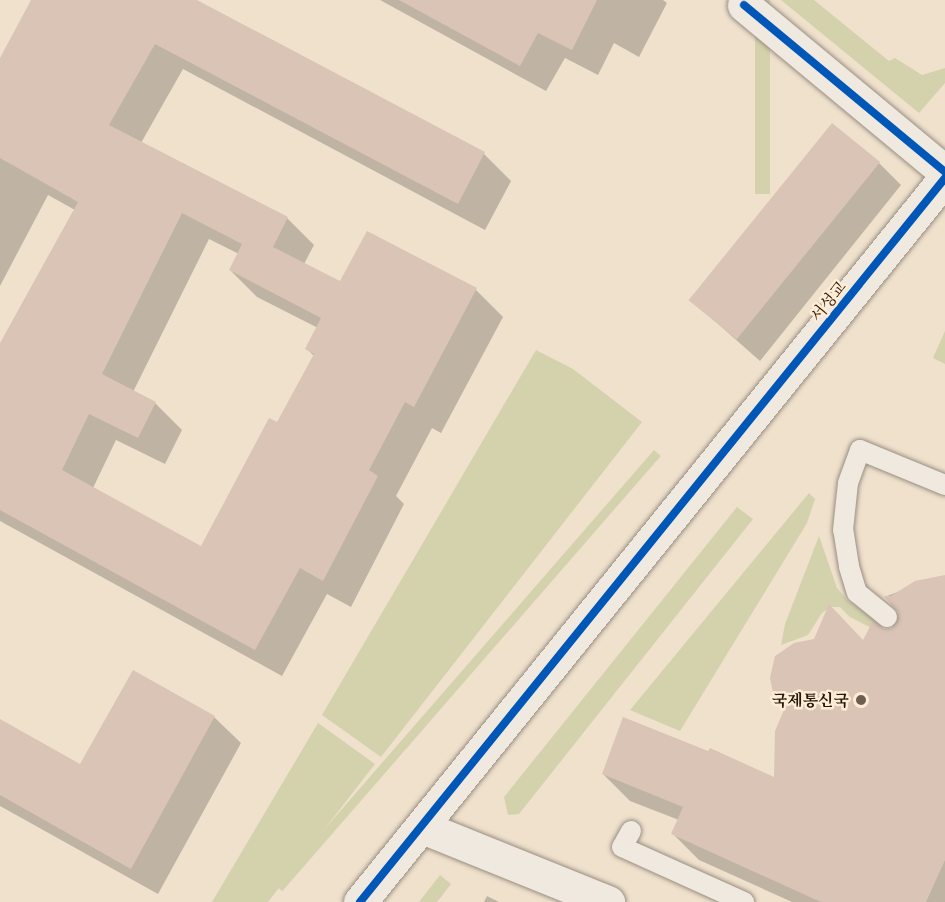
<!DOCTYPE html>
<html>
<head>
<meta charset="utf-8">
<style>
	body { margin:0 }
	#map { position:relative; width:945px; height:902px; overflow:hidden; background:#efe1cc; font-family:"Libre Caslon Text","Noto Serif KR",serif }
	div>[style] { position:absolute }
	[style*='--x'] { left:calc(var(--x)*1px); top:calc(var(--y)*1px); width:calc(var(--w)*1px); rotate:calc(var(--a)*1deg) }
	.green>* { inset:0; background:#d4d2ad; transform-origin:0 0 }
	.shadow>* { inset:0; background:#0003 }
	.building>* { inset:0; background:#dac4b6; transform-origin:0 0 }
	.roads { filter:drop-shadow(0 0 2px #998e82) drop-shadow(0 0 2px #998e82) }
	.service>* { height:20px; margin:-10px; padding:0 10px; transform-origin:10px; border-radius:10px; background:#f0e9df }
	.minor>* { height:33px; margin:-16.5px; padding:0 16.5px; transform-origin:16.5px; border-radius:16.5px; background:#f0e9df }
	.tertiary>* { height:33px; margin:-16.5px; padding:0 16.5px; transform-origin:16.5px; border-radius:16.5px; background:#f0e9df }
	.cycleway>* { height:8px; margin:-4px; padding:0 4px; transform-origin:4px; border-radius:4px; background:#0057b8 }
	.dots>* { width:16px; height:16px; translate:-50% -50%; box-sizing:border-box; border:3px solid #feedd4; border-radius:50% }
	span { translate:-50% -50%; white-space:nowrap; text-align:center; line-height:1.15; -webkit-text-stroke:5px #feedd4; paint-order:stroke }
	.street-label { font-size:16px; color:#28170d }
	.poi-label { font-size:16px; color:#28170d; font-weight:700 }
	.right { translate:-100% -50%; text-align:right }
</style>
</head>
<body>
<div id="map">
	<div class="green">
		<i style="left:755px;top:0;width:15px;height:194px"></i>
		<i style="clip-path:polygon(781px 0,814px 0,889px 61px,895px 58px,922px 75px,945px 68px,945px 83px,919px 113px)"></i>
		<i style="clip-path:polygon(945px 331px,945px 364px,933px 358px)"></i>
		<i style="clip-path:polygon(536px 350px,573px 369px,642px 422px,381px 757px,322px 715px)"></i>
		<i style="left:654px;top:450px;width:9px;height:577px;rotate:41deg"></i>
		<i style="clip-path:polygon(809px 493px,815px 499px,807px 523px,680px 731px,630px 710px)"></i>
		<i style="clip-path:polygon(737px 507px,753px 519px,519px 814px,508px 815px,504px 797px)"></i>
		<i style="clip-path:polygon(819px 536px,837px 588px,848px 601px,882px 624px,879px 632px,850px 617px,840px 607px,831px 607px,822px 613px,808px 635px,781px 645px,785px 624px)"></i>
		<i style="clip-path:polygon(318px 723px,375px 764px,268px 902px,212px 902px)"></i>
		<i style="clip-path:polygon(440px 875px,451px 884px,437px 902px,419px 902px)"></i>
	</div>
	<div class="shadow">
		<i style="clip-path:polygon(evenodd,33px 0,194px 0,484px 154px,511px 181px,485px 230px,183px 69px,141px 143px,287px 218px,314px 245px,304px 264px,341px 283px,476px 290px,503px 317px,441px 433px,432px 428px,396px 496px,404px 504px,351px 607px,327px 594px,282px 676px,0 521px,0 346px,75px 210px,48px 195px,0 286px,0 61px,33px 0,209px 239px,239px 254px,230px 270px,257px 297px,318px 328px,307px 349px,314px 356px,278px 424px,202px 548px,93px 488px,116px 440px,165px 464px,182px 430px,155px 403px,133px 392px,209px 239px)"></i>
		<i style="clip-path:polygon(380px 0,663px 0,667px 3px,639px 57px,614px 43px,598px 75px,565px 58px,546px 91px)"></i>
		<i style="clip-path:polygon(879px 163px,901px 185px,760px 361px,691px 300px)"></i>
		<i style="clip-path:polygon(931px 579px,945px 582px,945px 902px,792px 902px,699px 860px,673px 834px,679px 820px,630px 801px,603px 774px,776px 779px,864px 642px,893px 629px,900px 613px,887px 596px)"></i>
		<i style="clip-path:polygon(133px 672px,214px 717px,241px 743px,158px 894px,0 806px,0 720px,81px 766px)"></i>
		<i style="clip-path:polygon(487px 896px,499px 902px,484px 902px)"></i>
	</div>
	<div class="building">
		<i style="clip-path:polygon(evenodd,31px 0,197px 0,485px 152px,458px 204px,155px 44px,109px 125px,288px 217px,273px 247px,340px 281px,367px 231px,477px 288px,414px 407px,405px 402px,369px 470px,378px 476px,323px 581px,300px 568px,255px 650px,0 510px,0 343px,78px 202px,0 158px,0 58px,31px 0,182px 213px,242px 244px,229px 270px,321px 318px,305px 349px,314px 354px,277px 422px,269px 418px,201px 546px,62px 470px,89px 414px,138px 438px,156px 402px,102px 374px,182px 213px)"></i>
		<i style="clip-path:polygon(399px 0,597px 0,572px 50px,538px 33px,520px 66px)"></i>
		<i style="left:832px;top:123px;width:62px;height:228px;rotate:39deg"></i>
		<i style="clip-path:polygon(945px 575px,945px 860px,926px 902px,821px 902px,671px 834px,683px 807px,602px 774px,623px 717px,708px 751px,710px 748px,774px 777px,775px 731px,784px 710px,773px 693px,770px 678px,775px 656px,794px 643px,814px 639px,829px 604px,863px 640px,873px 621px,885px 629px,892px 628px,898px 613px,884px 596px,891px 596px,915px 581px)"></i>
		<i style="clip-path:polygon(133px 670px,215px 716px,131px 869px,0 795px,0 719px,80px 764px)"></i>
	</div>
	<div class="roads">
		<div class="service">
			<i style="--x:887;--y:617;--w:38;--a:-141"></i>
			<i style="--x:857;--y:593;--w:28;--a:-107"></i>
			<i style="--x:849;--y:566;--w:36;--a:-99"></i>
			<i style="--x:843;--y:530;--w:47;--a:-83.9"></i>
			<i style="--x:848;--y:483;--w:35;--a:-70"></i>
			<i style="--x:860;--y:450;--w:92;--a:22.4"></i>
			<i style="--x:631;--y:831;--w:18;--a:119"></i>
			<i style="--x:622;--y:847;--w:134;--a:24.3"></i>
		</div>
		<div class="minor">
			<i style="--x:744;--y:5;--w:261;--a:39.7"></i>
			<i style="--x:422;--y:827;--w:201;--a:22"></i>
		</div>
		<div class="tertiary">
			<i style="--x:360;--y:902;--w:931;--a:-51.06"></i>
		</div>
	</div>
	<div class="cycleway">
		<i style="--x:744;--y:5;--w:261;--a:39.7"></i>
		<i style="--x:360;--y:902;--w:931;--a:-51.06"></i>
	</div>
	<div class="dots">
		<i style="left:861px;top:700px;background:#6e5e50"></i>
	</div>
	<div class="street-label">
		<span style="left:828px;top:301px;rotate:-51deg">서성교</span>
	</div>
	<div class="poi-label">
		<span class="right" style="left:849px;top:700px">국제통신국</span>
	</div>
</div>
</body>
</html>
